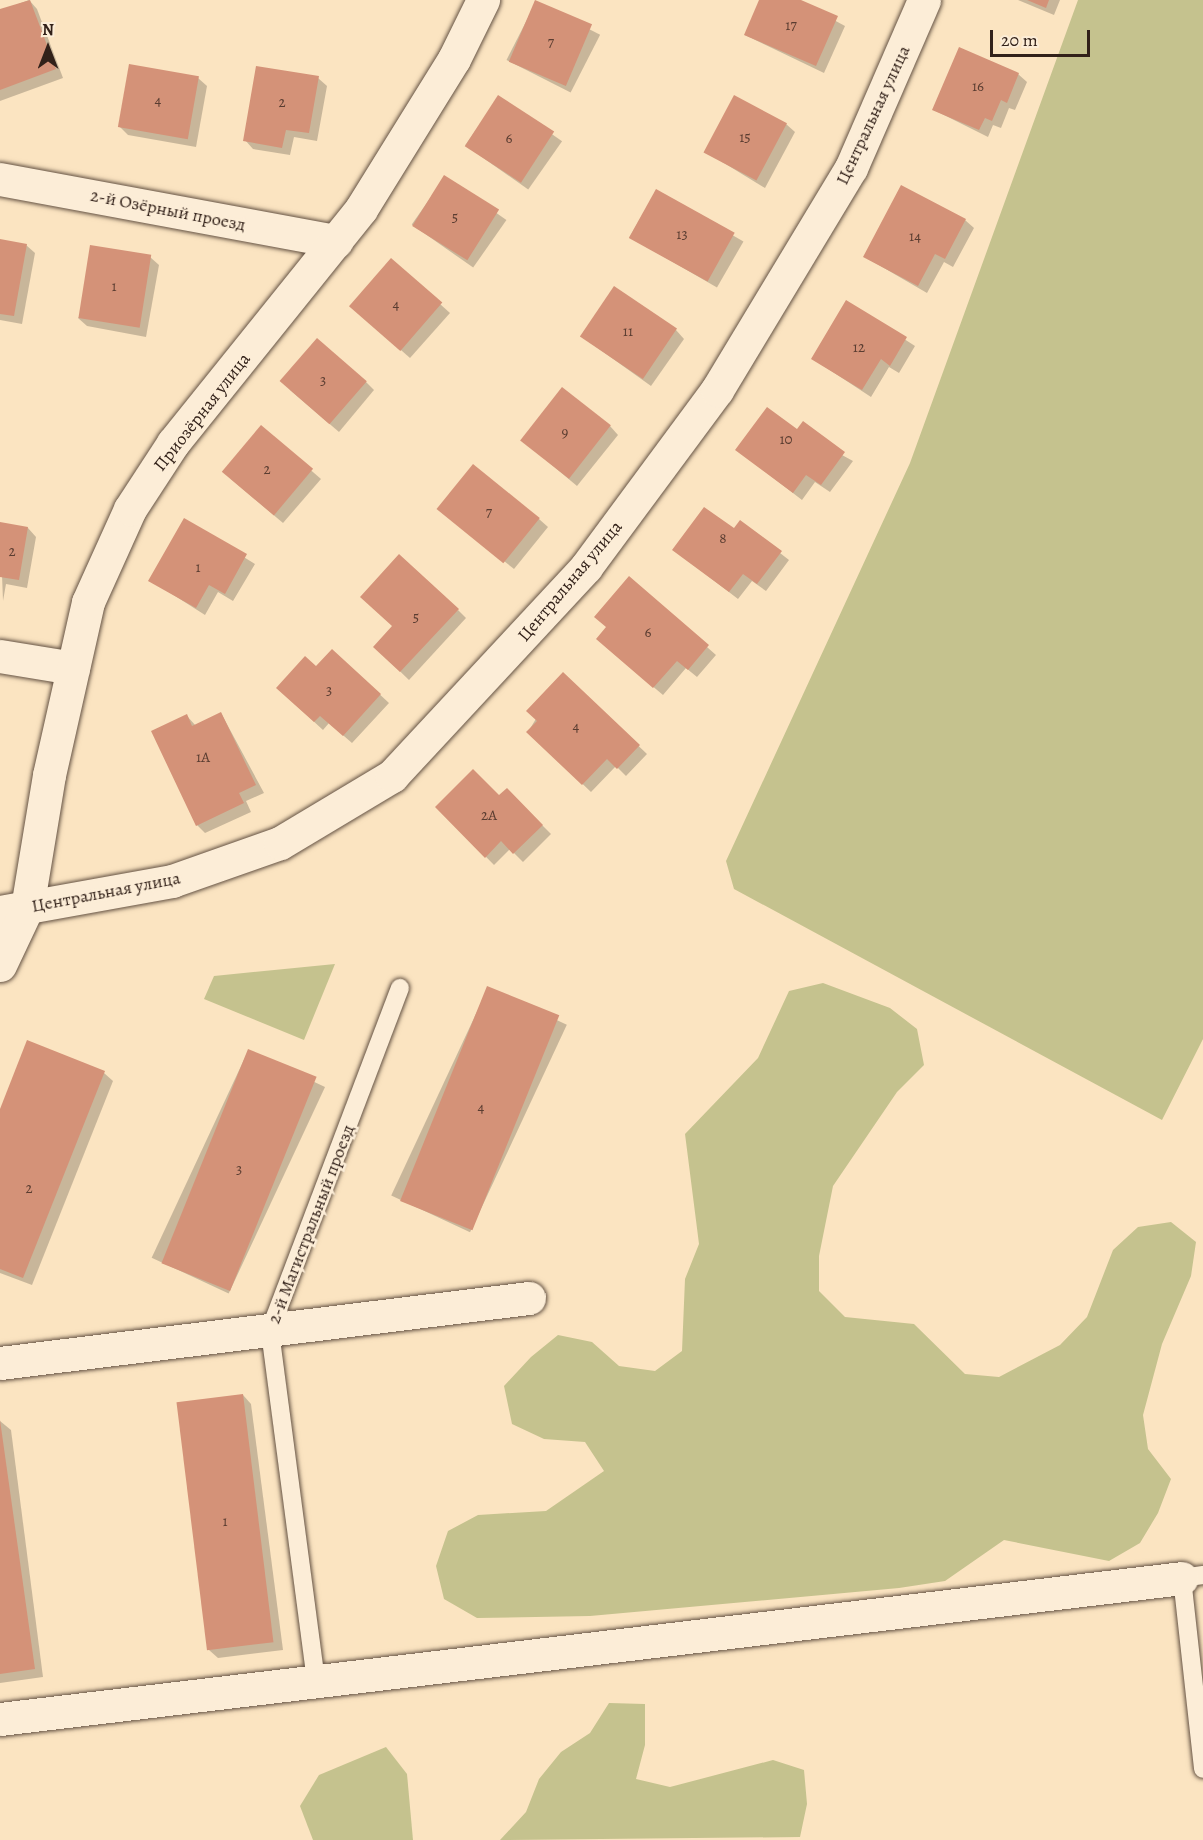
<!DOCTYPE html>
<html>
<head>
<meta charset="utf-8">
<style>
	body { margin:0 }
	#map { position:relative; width:1203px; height:1840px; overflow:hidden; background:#fbe4c1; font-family:Alegreya,serif }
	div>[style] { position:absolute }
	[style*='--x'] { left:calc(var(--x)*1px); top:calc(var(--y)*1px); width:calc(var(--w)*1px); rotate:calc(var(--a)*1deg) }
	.green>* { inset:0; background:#c5c28e }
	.shadow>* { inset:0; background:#0003; transform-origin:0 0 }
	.building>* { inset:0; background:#d49278; transform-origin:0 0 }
	.roads { filter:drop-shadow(0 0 2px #645243) drop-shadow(0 0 2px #645243) }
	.service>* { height:18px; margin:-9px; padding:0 9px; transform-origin:9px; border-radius:9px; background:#fcedd7 }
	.minor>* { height:33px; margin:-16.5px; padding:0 16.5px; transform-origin:16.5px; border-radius:16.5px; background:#fcedd7 }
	span { translate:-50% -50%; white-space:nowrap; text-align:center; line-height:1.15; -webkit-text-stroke:5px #fcedd7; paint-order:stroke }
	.number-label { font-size:15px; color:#5a3d31 }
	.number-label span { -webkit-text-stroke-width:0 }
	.street-label { font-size:18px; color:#322119 }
	.north { position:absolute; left:18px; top:18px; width:60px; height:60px; -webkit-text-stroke:4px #fcedd7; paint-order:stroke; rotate:0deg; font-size:16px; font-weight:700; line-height:24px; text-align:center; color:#322119 }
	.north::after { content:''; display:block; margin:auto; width:21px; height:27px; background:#322119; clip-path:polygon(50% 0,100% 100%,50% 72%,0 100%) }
	.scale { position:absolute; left:990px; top:30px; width:100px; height:27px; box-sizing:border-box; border:3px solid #322119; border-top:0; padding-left:8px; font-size:18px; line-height:21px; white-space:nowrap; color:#322119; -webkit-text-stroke:4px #fcedd7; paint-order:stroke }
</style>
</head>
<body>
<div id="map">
	<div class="green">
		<i style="clip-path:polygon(1078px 0,1203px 0,1203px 1039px,1162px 1120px,734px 889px,726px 861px,910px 463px)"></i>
		<i style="clip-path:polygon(335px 964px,304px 1040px,204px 999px,214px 976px)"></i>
		<i style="clip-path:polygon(823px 983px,890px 1008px,917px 1029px,924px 1065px,897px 1092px,833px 1186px,819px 1256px,819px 1291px,845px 1317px,914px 1324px,965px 1374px,999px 1377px,1060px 1345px,1087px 1317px,1113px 1250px,1138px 1227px,1171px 1222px,1196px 1242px,1191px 1276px,1162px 1344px,1143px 1415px,1148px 1449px,1171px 1479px,1158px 1513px,1140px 1543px,1109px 1561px,1004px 1540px,945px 1581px,899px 1588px,590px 1616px,477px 1618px,444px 1599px,436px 1566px,448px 1531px,478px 1515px,546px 1511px,604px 1471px,585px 1442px,544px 1439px,512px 1424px,504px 1386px,531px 1357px,558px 1335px,592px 1342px,619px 1366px,655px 1371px,682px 1351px,685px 1279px,699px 1244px,685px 1134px,758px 1058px,789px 991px)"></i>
		<i style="clip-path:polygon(609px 1703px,645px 1704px,645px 1745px,636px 1779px,670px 1787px,773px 1760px,804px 1770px,807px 1804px,800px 1837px,500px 1840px,526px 1812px,539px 1779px,561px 1752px,590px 1733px)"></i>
		<i style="clip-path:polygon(386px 1747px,407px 1774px,413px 1840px,313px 1840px,300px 1806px,319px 1775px)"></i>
	</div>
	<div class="shadow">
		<i style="clip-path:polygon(29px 0,37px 9px,63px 78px,0 101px,0 11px)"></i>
		<i style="clip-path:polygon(761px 0,797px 0,845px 26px,824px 73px,745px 35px)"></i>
		<i style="clip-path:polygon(1018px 0,1060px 0,1054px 15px)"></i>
		<i style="left:536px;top:2px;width:72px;height:65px;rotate:27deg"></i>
		<i style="clip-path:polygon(1018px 74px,1027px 82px,1015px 110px,1009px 108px,1001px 128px,993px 125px,988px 137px,934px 110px)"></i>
		<i style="clip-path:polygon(198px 78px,207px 86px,196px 147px,128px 135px,119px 126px)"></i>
		<i style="clip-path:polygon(318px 78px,327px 86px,317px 141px,294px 137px,290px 155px,253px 149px,245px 140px)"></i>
		<i style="left:499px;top:97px;width:77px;height:59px;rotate:35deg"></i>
		<i style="clip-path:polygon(786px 124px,795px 132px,765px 188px,706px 152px)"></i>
		<i style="left:445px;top:177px;width:75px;height:58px;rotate:35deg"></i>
		<i style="left:656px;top:191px;width:101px;height:53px;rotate:30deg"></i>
		<i style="clip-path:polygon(965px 220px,974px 228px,953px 267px,944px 262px,927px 293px,865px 257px)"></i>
		<i style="clip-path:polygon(0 240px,26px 245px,35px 253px,22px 324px,0 320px)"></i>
		<i style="clip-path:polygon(150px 257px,159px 265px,146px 337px,87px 326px,78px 318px)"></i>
		<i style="clip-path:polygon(391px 260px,450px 313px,410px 358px,360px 314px)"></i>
		<i style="clip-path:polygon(847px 302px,915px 346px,899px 373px,889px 367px,871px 397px,813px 359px)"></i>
		<i style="clip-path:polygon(676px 330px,684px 339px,651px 386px,581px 336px)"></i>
		<i style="clip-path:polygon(366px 382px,374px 390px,339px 432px,290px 390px)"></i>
		<i style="clip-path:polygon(610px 426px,618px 435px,577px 486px,522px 440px)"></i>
		<i style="clip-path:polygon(261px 427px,321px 479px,283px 523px,231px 479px)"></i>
		<i style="clip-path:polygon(798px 431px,853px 461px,830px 492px,815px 482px,802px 500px,737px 450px)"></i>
		<i style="clip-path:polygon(448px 517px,539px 519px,548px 527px,514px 569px)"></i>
		<i style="clip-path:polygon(184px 520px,255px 564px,233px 601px,218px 592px,205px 615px,150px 580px)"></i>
		<i style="clip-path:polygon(740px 522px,789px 560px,766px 591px,752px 581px,738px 599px,674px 550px,734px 531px)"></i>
		<i style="clip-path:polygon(0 523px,28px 528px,36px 537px,27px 588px,6px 584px,3px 601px)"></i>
		<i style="clip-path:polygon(629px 578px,716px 655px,697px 677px,686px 668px,663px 695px,606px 647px,607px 627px)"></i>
		<i style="clip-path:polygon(458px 610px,466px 618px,409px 680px,383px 655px)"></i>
		<i style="clip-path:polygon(333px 651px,389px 703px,352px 743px,329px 723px,323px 730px,286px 696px)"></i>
		<i style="clip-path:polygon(563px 674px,647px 754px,626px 776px,616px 766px,591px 792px,528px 732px)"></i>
		<i style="clip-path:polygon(221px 713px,264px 793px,246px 801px,251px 812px,205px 833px,197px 825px,187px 716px,196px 726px)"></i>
		<i style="clip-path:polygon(507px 790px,551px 834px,523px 862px,510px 849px,494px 865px,437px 807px,499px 797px)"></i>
		<i style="left:488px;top:988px;width:87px;height:229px;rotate:25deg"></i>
		<i style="left:248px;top:1051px;width:85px;height:228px;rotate:25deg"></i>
		<i style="clip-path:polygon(104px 1073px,113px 1081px,32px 1285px,0 1273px,0 1113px)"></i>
		<i style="clip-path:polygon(243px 1395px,251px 1404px,283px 1650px,218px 1658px,209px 1650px)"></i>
		<i style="clip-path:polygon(0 1421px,11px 1430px,43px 1677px,0 1683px)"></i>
	</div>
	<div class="building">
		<i style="clip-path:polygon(30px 0,56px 69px,0 90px,0 9px)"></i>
		<i style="left:535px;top:0;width:62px;height:67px;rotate:23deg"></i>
		<i style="clip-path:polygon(759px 0,801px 0,838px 16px,816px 66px,744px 35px)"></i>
		<i style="clip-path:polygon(1027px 0,1049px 0,1046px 8px)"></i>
		<i style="clip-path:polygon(959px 47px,1019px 73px,1007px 103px,1001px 100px,992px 121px,985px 118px,979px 130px,932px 110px)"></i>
		<i style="left:129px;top:64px;width:71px;height:64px;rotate:10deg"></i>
		<i style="clip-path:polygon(256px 66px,319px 76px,309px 133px,286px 130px,282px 148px,243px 141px)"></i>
		<i style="left:498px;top:95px;width:67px;height:61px;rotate:33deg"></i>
		<i style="left:734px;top:95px;width:60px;height:65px;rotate:28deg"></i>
		<i style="left:444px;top:175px;width:65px;height:60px;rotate:32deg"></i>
		<i style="clip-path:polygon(901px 185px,966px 219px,945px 259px,935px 254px,918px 286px,863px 257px)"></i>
		<i style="left:656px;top:189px;width:90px;height:56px;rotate:29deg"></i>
		<i style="clip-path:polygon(0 239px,27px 244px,14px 316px,0 314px)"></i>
		<i style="left:90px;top:245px;width:62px;height:74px;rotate:9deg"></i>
		<i style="left:391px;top:258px;width:68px;height:64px;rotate:41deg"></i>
		<i style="left:614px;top:286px;width:76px;height:61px;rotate:34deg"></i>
		<i style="clip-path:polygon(846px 300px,907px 337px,890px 366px,881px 359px,862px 390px,811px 359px)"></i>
		<i style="left:317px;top:338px;width:66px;height:57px;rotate:41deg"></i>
		<i style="left:562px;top:387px;width:62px;height:68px;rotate:38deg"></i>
		<i style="clip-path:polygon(767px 407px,797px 429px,803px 421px,845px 452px,821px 485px,806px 475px,793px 493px,735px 450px)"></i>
		<i style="left:261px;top:425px;width:68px;height:61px;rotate:40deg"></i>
		<i style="left:473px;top:464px;width:86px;height:58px;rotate:39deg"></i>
		<i style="clip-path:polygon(704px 507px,734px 528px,740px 520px,782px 551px,757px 584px,743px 574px,729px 592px,672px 550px)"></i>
		<i style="clip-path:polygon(184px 518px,247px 554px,225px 594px,209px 585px,196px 608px,148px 581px)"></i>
		<i style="clip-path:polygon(0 522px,28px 527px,19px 580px,0 577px)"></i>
		<i style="clip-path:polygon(399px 554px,459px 609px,400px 672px,373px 647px,392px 626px,360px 597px)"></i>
		<i style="clip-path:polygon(629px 576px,709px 645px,688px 670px,677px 661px,653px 688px,596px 639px,606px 627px,594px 617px)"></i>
		<i style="clip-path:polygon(332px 649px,381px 694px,343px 736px,320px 716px,314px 722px,276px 688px,305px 656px,316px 666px)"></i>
		<i style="clip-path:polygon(563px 672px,640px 745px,617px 769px,607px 759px,582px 785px,526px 732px,537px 721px,526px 711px)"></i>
		<i style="clip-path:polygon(221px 712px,256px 785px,239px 793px,244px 803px,196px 826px,151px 731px,187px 714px,192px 726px)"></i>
		<i style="clip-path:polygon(473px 769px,499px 795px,507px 788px,543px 825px,513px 854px,501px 841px,485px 858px,435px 807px)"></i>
		<i style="left:487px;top:986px;width:78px;height:232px;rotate:22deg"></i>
		<i style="clip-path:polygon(27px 1040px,105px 1071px,23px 1278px,0 1269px,0 1109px)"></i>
		<i style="left:248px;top:1049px;width:74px;height:231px;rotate:22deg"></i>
		<i style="left:243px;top:1394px;width:250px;height:67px;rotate:83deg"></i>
		<i style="clip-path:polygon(0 1420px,35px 1669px,0 1674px)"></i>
	</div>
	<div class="roads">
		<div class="service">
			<i style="--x:1203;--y:1575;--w:21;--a:172"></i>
			<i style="--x:1182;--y:1578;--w:192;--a:83.7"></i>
			<i style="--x:316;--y:1681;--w:354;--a:-97.5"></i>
			<i style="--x:270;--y:1330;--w:366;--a:-69.2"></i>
		</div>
		<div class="minor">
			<i style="--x:0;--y:179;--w:342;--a:10.5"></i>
			<i style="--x:0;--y:656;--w:74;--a:9.3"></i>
			<i style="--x:0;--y:912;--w:175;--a:-10.2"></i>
			<i style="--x:172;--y:881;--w:114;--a:-19.4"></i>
			<i style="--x:280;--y:843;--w:131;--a:-30.9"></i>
			<i style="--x:392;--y:776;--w:285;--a:-47.1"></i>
			<i style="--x:586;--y:567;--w:220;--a:-53.5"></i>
			<i style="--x:717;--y:390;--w:259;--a:-58.9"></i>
			<i style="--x:851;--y:168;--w:183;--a:-66.5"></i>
			<i style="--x:0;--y:965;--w:63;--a:-64.7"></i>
			<i style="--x:27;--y:908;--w:135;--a:-80.6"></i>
			<i style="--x:49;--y:775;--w:177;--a:-77.3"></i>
			<i style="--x:88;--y:602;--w:102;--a:-65.7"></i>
			<i style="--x:130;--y:509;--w:79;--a:-56.9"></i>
			<i style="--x:173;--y:443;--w:300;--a:-51.2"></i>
			<i style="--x:361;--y:209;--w:176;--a:-58.2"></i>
			<i style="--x:454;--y:59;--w:66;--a:-63.8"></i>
			<i style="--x:0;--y:1363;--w:533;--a:-7.01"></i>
			<i style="--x:0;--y:1719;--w:1190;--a:-6.8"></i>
		</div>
	</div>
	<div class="number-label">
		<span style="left:791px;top:26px">17</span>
		<span style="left:551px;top:43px">7</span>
		<span style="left:978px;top:87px">16</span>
		<span style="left:158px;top:101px">4</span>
		<span style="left:282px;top:103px">2</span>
		<span style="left:745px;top:138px">15</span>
		<span style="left:509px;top:139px">6</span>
		<span style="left:455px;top:218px">5</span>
		<span style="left:682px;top:235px">13</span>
		<span style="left:915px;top:237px">14</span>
		<span style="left:114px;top:287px">1</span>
		<span style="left:396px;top:305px">4</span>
		<span style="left:628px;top:332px">11</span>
		<span style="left:859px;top:348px">12</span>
		<span style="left:323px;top:381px">3</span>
		<span style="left:565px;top:433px">9</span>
		<span style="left:786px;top:440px">10</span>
		<span style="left:267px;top:470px">2</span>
		<span style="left:489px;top:513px">7</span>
		<span style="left:723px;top:539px">8</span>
		<span style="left:12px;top:552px">2</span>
		<span style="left:198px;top:568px">1</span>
		<span style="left:416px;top:618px">5</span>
		<span style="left:648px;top:633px">6</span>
		<span style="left:329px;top:691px">3</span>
		<span style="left:576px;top:727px">4</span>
		<span style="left:203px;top:758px">1А</span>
		<span style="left:489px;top:816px">2А</span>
		<span style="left:481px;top:1108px">4</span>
		<span style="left:239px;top:1170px">3</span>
		<span style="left:29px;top:1189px">2</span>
		<span style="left:225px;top:1522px">1</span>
	</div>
	<div class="street-label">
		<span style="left:873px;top:115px;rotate:-65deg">Центральная улица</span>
		<span style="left:168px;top:210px;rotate:11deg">2-й Озёрный проезд</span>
		<span style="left:202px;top:412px;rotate:-52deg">Приозёрная улица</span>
		<span style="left:570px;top:581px;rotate:-50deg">Центральная улица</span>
		<span style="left:106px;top:892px;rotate:-11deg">Центральная улица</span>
		<span style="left:311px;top:1224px;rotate:-69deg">2-й Магистральный проезд</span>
	</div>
	<div class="north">N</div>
	<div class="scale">20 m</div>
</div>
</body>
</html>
